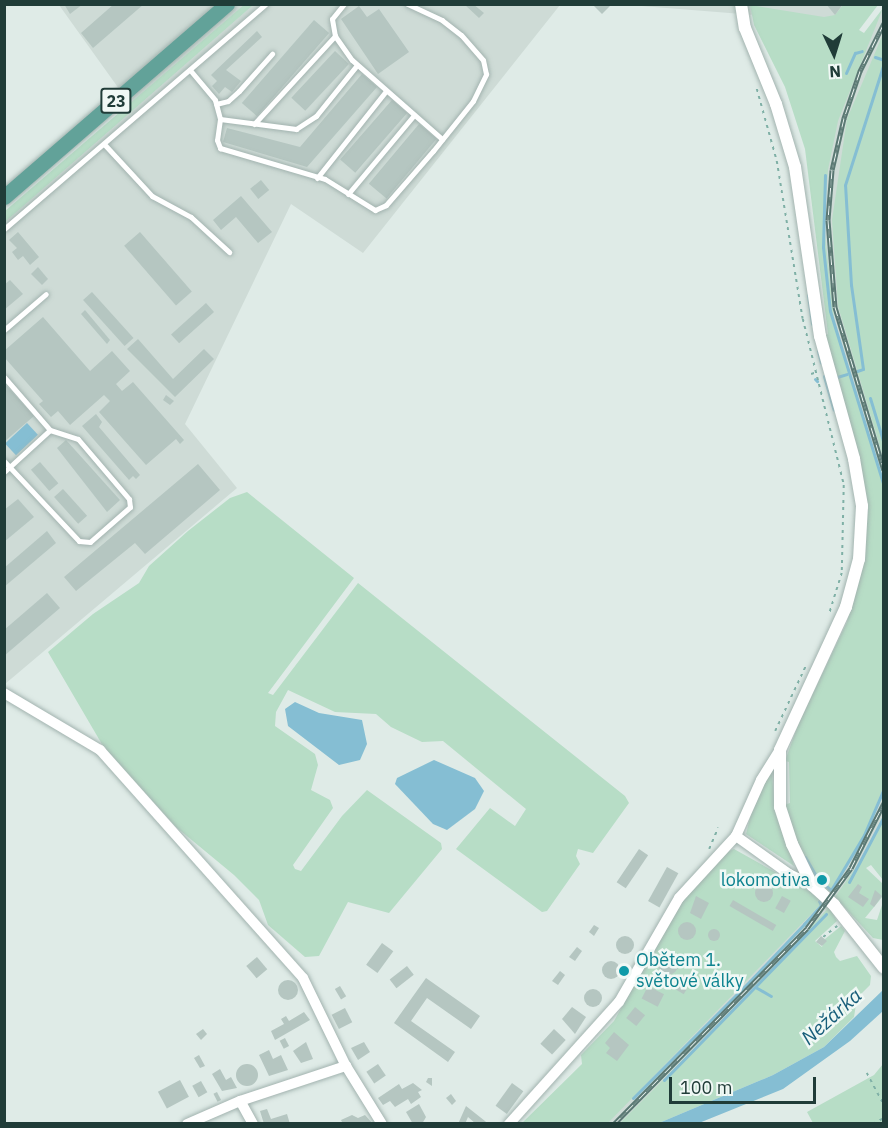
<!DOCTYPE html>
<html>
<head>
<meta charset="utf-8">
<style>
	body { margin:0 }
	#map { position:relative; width:888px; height:1128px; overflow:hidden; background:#dfebe7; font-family:"IBM Plex Sans",sans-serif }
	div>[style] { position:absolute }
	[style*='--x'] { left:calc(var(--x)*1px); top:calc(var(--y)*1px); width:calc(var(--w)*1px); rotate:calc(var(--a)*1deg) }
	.built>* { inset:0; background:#cedbd6 }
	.green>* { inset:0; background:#b7ddc6 }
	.water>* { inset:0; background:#85bed3; transform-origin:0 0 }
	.stream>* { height:3px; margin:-1.5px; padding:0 1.5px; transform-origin:1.5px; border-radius:1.5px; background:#85bed3 }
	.building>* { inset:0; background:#b5c6c1; transform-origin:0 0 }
	.round { border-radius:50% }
	.path>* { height:1.5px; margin-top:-0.75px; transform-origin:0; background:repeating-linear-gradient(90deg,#7fb0a6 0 3px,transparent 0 7.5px) }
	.roads { filter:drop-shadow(0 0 2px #a2b3af) drop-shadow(0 0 2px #a2b3af) }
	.service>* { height:5px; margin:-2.5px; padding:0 2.5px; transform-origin:2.5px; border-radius:2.5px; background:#fff }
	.minor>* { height:10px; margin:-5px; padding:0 5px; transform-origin:5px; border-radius:5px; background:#fff }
	.tertiary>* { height:12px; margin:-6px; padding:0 6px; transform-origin:6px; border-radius:6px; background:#fff }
	.primary>* { height:15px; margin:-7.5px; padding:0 7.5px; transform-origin:7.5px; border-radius:7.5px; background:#62a299 }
	.rail>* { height:5px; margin-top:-2.5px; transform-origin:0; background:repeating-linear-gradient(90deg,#f0f8f5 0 9px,#5a7873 0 18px); box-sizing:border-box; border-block:2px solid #5a7873 }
	.dots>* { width:16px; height:16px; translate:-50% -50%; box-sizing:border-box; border:3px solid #f0f8f5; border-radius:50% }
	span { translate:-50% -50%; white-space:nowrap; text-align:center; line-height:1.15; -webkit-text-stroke:5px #f0f8f5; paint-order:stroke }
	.shield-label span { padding:2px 4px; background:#f0f8f5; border:2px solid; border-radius:4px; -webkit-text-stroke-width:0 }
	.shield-label { font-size:16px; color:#203c38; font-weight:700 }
	.culture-label { font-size:18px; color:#0d838f }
	.right { translate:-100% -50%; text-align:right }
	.left { translate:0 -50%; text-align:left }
	.water-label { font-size:20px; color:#185e7a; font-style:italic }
	.frame { position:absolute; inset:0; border:6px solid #203c38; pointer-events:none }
	.north { position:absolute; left:804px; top:24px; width:60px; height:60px; -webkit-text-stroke:4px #f0f8f5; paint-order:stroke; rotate:176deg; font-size:16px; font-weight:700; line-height:24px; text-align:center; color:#203c38 }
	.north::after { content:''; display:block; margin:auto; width:21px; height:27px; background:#203c38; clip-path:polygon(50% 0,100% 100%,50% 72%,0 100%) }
	.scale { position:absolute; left:669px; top:1077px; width:147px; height:27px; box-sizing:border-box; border:3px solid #203c38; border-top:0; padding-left:8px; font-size:18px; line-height:21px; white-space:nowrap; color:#203c38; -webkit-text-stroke:4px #f0f8f5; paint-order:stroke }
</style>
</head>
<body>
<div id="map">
	<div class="built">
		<i style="clip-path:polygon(59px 5px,560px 5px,363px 253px,291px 204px,185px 424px,237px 488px,5px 684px,5px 217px,132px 107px)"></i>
		<i style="clip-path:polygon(629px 5px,853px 5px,828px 32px,766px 16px)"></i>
		<i style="clip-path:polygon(883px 8px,883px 497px,827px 309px,822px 189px,842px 96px)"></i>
		<i style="clip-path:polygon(883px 779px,883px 823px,858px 872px,827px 917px,626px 1123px,602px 1124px,814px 907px)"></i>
	</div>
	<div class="green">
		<i style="clip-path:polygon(245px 4px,253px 5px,5px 222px,5px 211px)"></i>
		<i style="clip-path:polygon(750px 5px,824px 17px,835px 15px,843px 5px,878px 5px,859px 30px,864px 33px,883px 8px,838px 121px,828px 170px,824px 225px,835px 327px,883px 483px,883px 788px,864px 835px,829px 892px,816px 880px,799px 851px,784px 805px,790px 803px,789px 762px,785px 761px,798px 725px,847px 622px,866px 530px,824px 336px,828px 334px,805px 149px,785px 87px,754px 25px)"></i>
		<i style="clip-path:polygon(883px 34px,884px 34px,883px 457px,838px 306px,832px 220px,847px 119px)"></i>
		<i style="clip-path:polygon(247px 492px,354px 578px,268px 693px,273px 695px,358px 583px,625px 796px,629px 803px,593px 853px,578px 849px,576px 856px,580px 864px,547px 911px,542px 912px,456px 849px,490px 808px,515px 826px,526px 809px,443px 741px,422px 742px,391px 727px,376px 714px,335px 712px,288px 690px,276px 712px,275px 726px,315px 754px,318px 765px,311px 790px,330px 800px,333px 808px,293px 865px,295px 869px,301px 871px,342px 816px,367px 790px,441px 843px,442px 849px,389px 913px,348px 902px,319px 956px,305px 957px,268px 925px,259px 900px,234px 875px,176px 827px,103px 746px,48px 652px,93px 614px,139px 583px,149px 566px,188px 531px,230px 498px)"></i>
		<i style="clip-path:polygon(769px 772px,772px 772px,774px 801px,794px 866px,746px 834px,753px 806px)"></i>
		<i style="clip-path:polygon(883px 816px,883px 880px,871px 865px,866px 868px,883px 884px,883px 896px,865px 918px,877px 920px,883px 902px,883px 940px,873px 938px,835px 897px,861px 860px)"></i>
		<i style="clip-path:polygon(734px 849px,818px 896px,822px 903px,608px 1123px,521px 1124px,582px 1064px,581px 1055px,614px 1021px,681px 901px,725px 853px)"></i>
		<i style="clip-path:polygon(829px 907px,837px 921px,815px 941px,822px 947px,825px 939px,841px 926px,845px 931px,834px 952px,836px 957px,840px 961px,857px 956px,871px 976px,870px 985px,857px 998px,854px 1017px,824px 1047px,773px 1075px,659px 1123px,619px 1124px,753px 990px)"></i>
		<i style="clip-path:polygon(883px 1064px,883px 1123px,813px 1123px,807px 1112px,874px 1075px)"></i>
	</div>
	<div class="water">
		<i style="left:27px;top:423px;width:16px;height:30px;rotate:47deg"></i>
		<i style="clip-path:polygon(295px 702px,319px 713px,362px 720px,367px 744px,360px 760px,339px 765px,288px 726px,285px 709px)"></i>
		<i style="clip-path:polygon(434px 760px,475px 778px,484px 791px,475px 809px,447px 830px,433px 824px,395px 784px,397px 778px)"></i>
		<i style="clip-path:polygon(883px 990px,883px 1011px,850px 1041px,783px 1089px,699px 1123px,659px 1123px,773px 1075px,824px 1047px)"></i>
	</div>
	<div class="stream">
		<i style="--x:875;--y:57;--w:9;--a:18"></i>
		<i style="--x:846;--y:73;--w:22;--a:-66"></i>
		<i style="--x:855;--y:53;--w:7;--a:-16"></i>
		<i style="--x:825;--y:175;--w:72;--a:91.6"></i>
		<i style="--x:823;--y:247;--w:64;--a:83.8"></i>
		<i style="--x:830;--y:311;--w:183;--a:72.9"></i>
		<i style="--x:808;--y:295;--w:29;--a:82"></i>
		<i style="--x:818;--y:351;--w:12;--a:76"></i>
		<i style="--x:857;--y:371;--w:6;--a:-18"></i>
		<i style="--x:863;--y:369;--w:85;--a:-98.1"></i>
		<i style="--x:851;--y:285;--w:100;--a:-93.4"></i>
		<i style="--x:845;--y:185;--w:128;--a:-72.3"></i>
		<i style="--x:824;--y:376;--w:35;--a:74"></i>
		<i style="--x:837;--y:377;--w:10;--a:-17"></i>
		<i style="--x:815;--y:379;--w:3;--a:45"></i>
		<i style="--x:870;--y:398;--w:48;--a:73.1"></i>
		<i style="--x:805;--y:857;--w:24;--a:60"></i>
		<i style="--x:817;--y:878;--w:18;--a:41"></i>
		<i style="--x:831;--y:890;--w:64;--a:-59"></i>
		<i style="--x:864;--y:835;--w:51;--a:-66.9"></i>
		<i style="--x:849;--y:882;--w:75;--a:-62.1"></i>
		<i style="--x:750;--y:981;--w:79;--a:-46.5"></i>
		<i style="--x:804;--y:924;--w:25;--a:-48"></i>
		<i style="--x:821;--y:905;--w:4;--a:-117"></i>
		<i style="--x:757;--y:988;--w:16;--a:30"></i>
		<i style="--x:664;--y:1080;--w:232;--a:-45.7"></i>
		<i style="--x:633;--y:1098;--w:165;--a:-45"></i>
	</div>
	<div class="building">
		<i style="clip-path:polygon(64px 4px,83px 4px,70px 14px)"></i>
		<i style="clip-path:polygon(114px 4px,144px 4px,93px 48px,81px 33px)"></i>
		<i style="clip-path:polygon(464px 4px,473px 4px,484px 13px,479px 18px)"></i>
		<i style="clip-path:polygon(592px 4px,612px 4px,602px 14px)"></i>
		<i style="clip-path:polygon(826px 4px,843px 4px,835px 15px)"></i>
		<i style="clip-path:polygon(359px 6px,367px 17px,379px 9px,409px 52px,378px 74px,341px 19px)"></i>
		<i style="left:314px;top:20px;width:20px;height:110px;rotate:41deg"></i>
		<i style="clip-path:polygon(257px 31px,262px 37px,226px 70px,241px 81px,232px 92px,225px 87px,219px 94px,212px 86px,217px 81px,211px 75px)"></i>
		<i style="left:335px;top:51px;width:19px;height:64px;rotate:43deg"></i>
		<i style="clip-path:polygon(362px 74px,377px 87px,307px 167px,223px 142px,227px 128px,300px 147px)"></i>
		<i style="left:392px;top:100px;width:20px;height:79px;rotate:41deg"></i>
		<i style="left:419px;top:124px;width:23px;height:78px;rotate:40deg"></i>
		<i style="left:261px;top:180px;width:13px;height:14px;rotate:51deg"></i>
		<i style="clip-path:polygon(241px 196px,272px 232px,258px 243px,236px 217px,221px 230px,213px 220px)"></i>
		<i style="clip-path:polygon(18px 232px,39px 257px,30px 265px,23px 256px,18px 260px,12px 252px,17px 248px,9px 240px)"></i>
		<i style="left:140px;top:232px;width:79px;height:21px;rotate:49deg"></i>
		<i style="clip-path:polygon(38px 267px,48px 279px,42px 285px,31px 274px)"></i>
		<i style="clip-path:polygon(10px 280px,23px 294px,4px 310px,4px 285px)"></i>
		<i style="left:92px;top:292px;width:62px;height:12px;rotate:48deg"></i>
		<i style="left:206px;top:303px;width:12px;height:47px;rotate:48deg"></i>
		<i style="clip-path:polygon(85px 310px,110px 340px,107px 344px,81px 314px)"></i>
		<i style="clip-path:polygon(43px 317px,90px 371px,112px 351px,130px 371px,116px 384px,122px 391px,133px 382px,184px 440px,180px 444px,176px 439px,146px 465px,99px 412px,110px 401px,104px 395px,70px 425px,58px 411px,51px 417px,39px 404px,43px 401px,4px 357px,4px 351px)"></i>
		<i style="clip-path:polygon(138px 339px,173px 379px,204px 349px,214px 359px,175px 397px,127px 349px)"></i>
		<i style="clip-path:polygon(4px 383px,34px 416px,4px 442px)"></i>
		<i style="clip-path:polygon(166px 395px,174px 401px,170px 405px,163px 400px)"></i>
		<i style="clip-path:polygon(96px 414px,102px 422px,99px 427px,140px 475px,136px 479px,133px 476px,129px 480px,82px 426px)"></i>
		<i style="clip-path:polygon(66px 440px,120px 500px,107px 512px,57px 448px)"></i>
		<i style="left:40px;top:462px;width:28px;height:12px;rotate:49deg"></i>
		<i style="clip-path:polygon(198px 464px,220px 490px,145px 554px,135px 543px,76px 591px,64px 577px)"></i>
		<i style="left:63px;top:489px;width:36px;height:12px;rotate:48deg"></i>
		<i style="clip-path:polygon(18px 499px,34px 517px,4px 542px,4px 510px)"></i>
		<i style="clip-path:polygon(47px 531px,56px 543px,4px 587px,4px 568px)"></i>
		<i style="clip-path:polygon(47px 593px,60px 608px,4px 656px,4px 630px)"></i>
		<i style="left:639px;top:849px;width:11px;height:40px;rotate:34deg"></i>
		<i style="left:667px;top:867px;width:13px;height:39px;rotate:29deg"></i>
		<i class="round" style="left:755px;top:884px;width:18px;height:18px"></i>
		<i style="clip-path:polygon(858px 884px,862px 887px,859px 893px,869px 899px,863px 907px,848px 897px)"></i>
		<i style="clip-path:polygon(875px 890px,882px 896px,874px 907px,870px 904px)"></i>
		<i style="clip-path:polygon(696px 896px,709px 903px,701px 919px,690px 913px)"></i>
		<i style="left:782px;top:896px;width:10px;height:14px;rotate:29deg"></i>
		<i style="left:733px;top:900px;width:50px;height:7px;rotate:30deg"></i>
		<i class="round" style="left:678px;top:922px;width:18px;height:18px"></i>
		<i style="clip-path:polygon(594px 925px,599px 928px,594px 936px,589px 932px)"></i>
		<i class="round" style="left:708px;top:929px;width:12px;height:12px"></i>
		<i style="clip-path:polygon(821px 936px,827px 941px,822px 946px,816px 942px)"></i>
		<i class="round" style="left:616px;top:936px;width:18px;height:18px"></i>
		<i style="left:382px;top:943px;width:14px;height:27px;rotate:36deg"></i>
		<i style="clip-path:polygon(577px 947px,582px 951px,575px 961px,569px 957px)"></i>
		<i class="round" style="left:658px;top:955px;width:20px;height:20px"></i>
		<i style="left:257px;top:957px;width:16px;height:14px;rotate:50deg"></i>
		<i class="round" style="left:602px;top:961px;width:18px;height:18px"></i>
		<i style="left:407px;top:966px;width:11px;height:22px;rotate:52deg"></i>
		<i style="clip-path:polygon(560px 971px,565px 975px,558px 985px,552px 981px)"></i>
		<i style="clip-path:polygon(426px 978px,480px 1016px,471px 1029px,427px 998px,411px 1021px,455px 1052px,448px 1062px,394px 1023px)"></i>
		<i class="round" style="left:278px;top:980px;width:20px;height:20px"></i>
		<i style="left:677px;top:982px;width:12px;height:7px;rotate:31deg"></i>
		<i style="left:340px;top:986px;width:12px;height:6px;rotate:59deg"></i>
		<i style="left:648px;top:986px;width:18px;height:14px;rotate:27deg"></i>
		<i class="round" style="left:584px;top:989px;width:18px;height:18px"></i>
		<i style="clip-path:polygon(572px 1007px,586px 1017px,575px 1034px,562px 1019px)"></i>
		<i style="left:635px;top:1007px;width:13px;height:14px;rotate:39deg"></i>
		<i style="left:345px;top:1008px;width:16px;height:15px;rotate:63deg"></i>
		<i style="clip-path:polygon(304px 1012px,310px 1020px,275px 1040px,271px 1031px,284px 1024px,281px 1019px,286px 1016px,289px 1021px)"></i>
		<i style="clip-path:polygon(203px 1029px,207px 1034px,201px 1040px,196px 1034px)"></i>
		<i style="left:554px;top:1029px;width:16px;height:20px;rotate:43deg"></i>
		<i style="clip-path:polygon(614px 1032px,629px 1045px,617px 1061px,606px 1053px,610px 1048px,605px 1043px)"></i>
		<i style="left:285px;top:1038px;width:9px;height:6px;rotate:63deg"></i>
		<i style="clip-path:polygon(306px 1042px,313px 1059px,301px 1063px,293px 1051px)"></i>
		<i style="clip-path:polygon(364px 1042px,370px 1052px,358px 1060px,351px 1048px)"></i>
		<i style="clip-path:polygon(269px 1050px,273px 1059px,281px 1055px,288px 1070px,269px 1076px,259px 1055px)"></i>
		<i style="clip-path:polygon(199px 1055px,205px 1066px,200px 1068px,194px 1058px)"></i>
		<i style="left:378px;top:1064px;width:14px;height:14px;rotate:56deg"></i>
		<i class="round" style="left:236px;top:1064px;width:22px;height:22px"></i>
		<i style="clip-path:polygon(220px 1069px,226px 1080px,231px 1077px,237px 1088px,222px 1091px,212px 1074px)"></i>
		<i style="clip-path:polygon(428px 1078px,432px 1078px,432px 1086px,426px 1082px)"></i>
		<i style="left:180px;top:1080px;width:19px;height:25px;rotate:62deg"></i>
		<i style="left:201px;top:1081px;width:13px;height:10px;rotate:61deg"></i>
		<i style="clip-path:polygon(413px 1083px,422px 1090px,418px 1092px,421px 1097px,411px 1104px,408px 1099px,395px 1107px,390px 1101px,383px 1105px,378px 1098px,399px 1084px,402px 1089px)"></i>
		<i style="left:512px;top:1083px;width:14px;height:28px;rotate:36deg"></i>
		<i style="left:217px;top:1092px;width:9px;height:4px;rotate:63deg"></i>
		<i style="clip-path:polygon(451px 1094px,456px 1101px,452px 1105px,446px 1098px)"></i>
		<i style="clip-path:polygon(419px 1104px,426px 1117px,422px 1124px,413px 1124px,406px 1112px)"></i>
		<i style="clip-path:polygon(466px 1106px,485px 1121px,488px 1124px,476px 1124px,468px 1117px,465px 1124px,458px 1124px)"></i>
		<i style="clip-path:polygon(267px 1109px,271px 1119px,287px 1114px,290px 1124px,264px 1124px,260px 1111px)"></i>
		<i style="clip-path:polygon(352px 1115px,358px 1118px,365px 1115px,373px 1124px,343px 1124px,341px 1120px)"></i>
	</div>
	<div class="path">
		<i style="--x:757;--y:89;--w:75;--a:74.5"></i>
		<i style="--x:777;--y:161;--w:160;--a:80.7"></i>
		<i style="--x:803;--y:319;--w:171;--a:76.1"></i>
		<i style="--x:844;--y:485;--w:88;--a:91.3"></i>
		<i style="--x:842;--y:573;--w:44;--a:107.2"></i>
		<i style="--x:811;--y:374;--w:6;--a:-18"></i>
		<i style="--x:775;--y:731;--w:73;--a:-64.8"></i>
		<i style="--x:709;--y:849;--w:23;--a:-67"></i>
		<i style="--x:823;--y:937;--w:18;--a:-38"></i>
		<i style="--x:867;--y:1073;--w:36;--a:62"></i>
		<i style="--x:873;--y:1124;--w:13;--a:-29"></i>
	</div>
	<div class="roads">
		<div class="service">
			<i style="--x:344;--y:4;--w:19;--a:129"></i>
			<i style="--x:332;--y:19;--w:17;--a:80"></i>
			<i style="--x:335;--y:36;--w:29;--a:55"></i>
			<i style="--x:352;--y:60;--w:120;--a:41.3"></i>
			<i style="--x:190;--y:70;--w:39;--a:50"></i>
			<i style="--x:215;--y:100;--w:20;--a:75"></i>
			<i style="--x:220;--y:119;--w:21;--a:98"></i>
			<i style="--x:217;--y:140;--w:9;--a:69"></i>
			<i style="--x:220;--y:148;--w:109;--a:16.4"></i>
			<i style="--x:325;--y:179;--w:59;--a:31.8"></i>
			<i style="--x:375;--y:210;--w:12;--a:-24"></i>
			<i style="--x:386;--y:205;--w:72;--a:-49"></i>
			<i style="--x:433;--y:151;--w:64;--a:-51.3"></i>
			<i style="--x:473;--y:101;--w:30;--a:-64"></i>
			<i style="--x:486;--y:74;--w:14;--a:-102"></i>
			<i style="--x:483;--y:60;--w:33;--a:-131"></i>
			<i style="--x:461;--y:35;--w:24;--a:-142"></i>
			<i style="--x:442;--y:20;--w:38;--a:-155"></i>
			<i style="--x:216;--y:104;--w:12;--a:-14"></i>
			<i style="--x:228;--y:101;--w:15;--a:-42"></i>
			<i style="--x:239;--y:91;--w:50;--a:-48.3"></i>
			<i style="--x:220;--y:119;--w:77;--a:7.5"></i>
			<i style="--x:296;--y:129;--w:24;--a:-33"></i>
			<i style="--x:316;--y:116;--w:65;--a:-51.2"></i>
			<i style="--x:254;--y:124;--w:120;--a:-47.4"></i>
			<i style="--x:104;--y:144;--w:71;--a:47.3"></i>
			<i style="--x:152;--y:196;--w:44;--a:28.3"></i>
			<i style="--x:191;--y:217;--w:52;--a:42.6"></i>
			<i style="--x:317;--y:178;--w:111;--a:-51.6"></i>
			<i style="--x:348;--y:194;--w:103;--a:-50.1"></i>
			<i style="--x:4;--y:229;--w:345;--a:-40.7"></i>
			<i style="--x:4;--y:330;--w:55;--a:-40.6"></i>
			<i style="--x:4;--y:377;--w:70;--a:49"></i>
			<i style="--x:50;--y:430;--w:29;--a:18"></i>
			<i style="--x:78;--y:439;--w:79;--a:49.6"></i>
			<i style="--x:129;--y:499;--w:8;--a:83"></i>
			<i style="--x:130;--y:507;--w:53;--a:138.8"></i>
			<i style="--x:90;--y:542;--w:11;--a:-175"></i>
			<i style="--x:79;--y:541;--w:110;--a:-133.2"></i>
			<i style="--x:4;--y:472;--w:62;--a:-42.4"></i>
		</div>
		<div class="minor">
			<i style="--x:4;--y:693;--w:112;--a:30.7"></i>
			<i style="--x:100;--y:750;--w:305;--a:48.3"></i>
			<i style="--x:303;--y:978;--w:98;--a:64"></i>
			<i style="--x:346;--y:1066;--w:68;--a:58.2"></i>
			<i style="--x:736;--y:836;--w:65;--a:35.6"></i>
			<i style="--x:789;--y:874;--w:25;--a:26"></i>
			<i style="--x:187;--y:1124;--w:58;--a:-23.5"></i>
			<i style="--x:253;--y:1124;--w:26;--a:-119"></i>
			<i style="--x:240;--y:1101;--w:112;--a:-18.3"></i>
			<i style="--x:509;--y:1124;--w:164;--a:-48"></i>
			<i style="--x:619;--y:1002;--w:120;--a:-60"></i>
			<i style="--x:679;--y:898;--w:84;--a:-47.4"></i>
			<i style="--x:736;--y:836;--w:61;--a:-65.9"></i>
			<i style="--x:761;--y:780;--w:36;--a:-58"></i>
		</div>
		<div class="tertiary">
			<i style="--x:741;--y:4;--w:24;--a:81"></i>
			<i style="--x:745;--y:28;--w:82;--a:67.8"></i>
			<i style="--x:776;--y:104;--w:66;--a:73.2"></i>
			<i style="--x:795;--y:167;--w:171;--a:81.6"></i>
			<i style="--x:820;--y:336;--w:128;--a:74.5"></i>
			<i style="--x:854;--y:459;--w:48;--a:80.3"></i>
			<i style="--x:862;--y:506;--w:53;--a:93.2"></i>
			<i style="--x:859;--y:559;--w:50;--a:105.2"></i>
			<i style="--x:846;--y:607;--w:157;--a:114.8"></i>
			<i style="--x:780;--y:750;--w:57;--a:90"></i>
			<i style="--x:780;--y:807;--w:39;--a:72"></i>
			<i style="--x:792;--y:844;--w:46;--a:64"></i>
			<i style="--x:812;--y:885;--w:30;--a:42"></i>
			<i style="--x:834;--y:905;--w:80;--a:51.6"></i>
		</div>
		<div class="primary">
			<i style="--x:4;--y:197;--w:295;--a:-40.9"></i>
		</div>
	</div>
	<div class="rail">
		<i style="--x:884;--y:23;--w:54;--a:116.6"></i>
		<i style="--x:860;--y:71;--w:50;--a:108.8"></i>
		<i style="--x:844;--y:118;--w:53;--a:103"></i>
		<i style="--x:832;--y:170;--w:50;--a:94.6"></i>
		<i style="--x:828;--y:220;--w:87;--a:85.4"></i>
		<i style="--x:835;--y:307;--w:170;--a:73.3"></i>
		<i style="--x:614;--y:1124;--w:275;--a:-45.4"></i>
		<i style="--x:807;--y:928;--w:74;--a:-53.7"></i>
		<i style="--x:851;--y:868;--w:73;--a:-63.1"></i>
	</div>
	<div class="dots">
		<i style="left:822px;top:880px;background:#0f9aa8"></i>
		<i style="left:624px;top:971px;background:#0f9aa8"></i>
	</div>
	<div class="shield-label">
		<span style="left:116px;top:101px">23</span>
	</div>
	<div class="culture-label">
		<span class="right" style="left:810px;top:880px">lokomotiva</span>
		<span class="left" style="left:636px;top:971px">Obětem 1.<br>světové války</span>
	</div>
	<div class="water-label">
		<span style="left:831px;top:1016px;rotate:-42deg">Nežárka</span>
	</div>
	<div class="frame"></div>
	<div class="north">N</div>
	<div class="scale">100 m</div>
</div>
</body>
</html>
